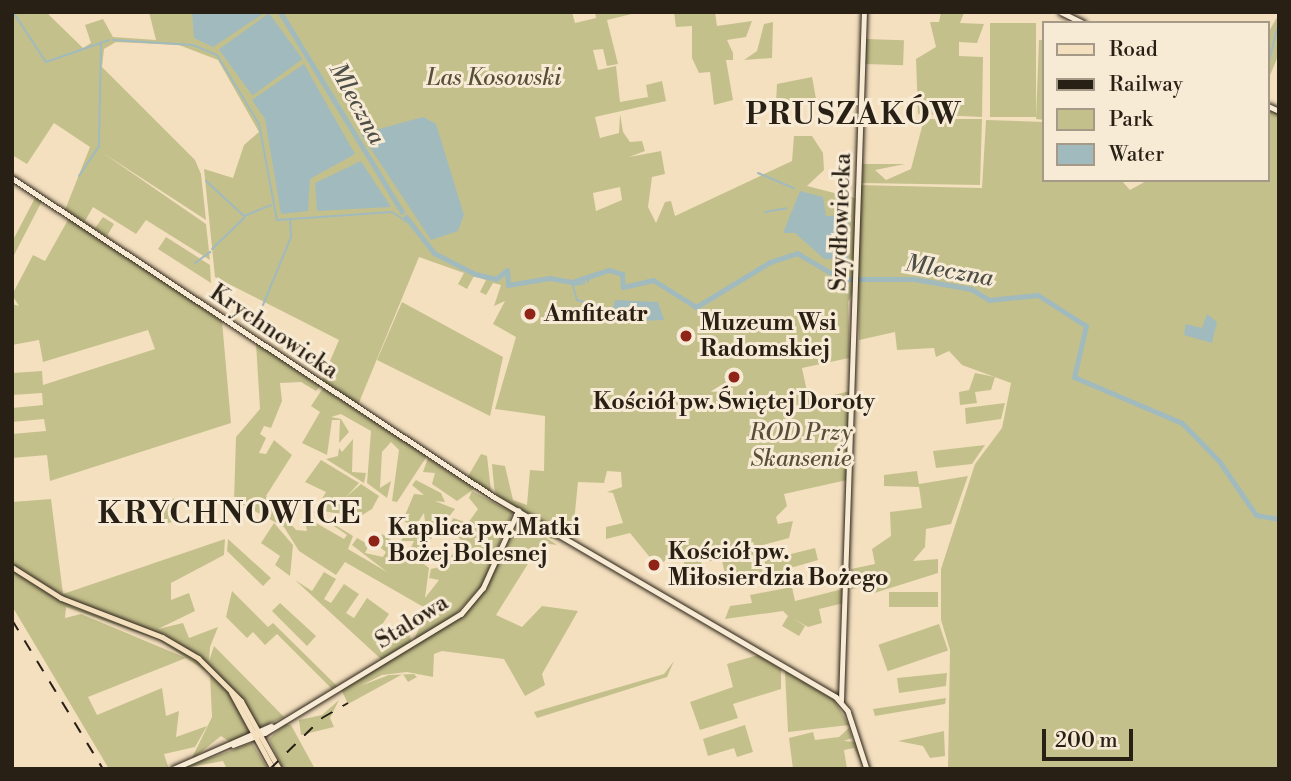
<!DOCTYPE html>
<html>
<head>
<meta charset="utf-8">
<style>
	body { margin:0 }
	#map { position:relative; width:1291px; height:781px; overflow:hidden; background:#f4e0bf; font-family:"Libre Bodoni",serif }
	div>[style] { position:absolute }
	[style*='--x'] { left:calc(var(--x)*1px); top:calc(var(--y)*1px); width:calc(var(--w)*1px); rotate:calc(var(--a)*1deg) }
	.green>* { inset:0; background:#c4c08c; transform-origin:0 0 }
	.round { border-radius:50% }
	.water>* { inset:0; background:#a1babd; transform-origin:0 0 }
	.stream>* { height:2px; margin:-1px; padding:0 1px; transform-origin:1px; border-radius:1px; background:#a1babd }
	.river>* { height:5px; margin:-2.5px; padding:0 2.5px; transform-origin:2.5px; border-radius:2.5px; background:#a1babd }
	.roads { filter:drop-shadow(0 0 2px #281f15) drop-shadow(0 0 2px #281f15) }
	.secondary>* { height:4.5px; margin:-2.25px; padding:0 2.25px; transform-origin:2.25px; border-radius:2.25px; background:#f8ebd5 }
	.primary>* { height:5px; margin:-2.5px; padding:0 2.5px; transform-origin:2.5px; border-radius:2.5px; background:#f4e0bf }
	.rail>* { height:2px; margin-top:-1px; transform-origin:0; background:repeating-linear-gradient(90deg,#281f15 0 12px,transparent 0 24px) }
	.dots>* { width:19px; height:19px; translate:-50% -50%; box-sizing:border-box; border:4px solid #f8ebd5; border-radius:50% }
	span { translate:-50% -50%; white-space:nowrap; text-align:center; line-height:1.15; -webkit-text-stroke:6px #f8ebd5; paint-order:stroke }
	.park-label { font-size:23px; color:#574f39; font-style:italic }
	.street-label { font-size:23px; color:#281f15 }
	.poi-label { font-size:23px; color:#281f15; font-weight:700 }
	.left { translate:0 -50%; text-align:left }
	.water-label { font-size:24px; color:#4c4e47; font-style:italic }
	.district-label { font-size:30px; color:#281f15; font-weight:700; letter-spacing:2px }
	.frame { position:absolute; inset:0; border:14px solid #281f15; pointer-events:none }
	.legend { position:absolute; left:1042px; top:21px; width:228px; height:161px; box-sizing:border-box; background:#f8ebd5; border:2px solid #a59988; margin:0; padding:9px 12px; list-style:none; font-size:21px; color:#281f15 }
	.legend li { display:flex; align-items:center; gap:14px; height:35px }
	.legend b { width:35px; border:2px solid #a59988 }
	.scale { position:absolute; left:1042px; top:729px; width:91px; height:32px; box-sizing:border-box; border:4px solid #281f15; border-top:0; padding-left:9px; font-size:21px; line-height:24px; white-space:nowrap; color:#281f15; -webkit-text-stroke:5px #f8ebd5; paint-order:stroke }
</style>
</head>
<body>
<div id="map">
	<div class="green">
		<i style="clip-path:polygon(evenodd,12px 12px,46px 12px,83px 48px,91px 43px,85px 25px,103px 19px,113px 37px,156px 40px,149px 12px,572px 12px,575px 23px,596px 18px,595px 12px,640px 12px,607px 20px,618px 64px,607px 66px,603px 49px,593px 50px,598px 70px,616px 66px,620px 102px,648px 97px,646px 85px,662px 81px,666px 101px,595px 117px,600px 138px,619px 133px,620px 114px,623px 132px,630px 142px,642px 141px,645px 151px,629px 157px,661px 151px,665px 174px,652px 177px,648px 207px,656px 223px,665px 202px,671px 201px,675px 216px,792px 161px,794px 136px,812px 136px,823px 153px,824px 170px,807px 186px,858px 199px,858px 185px,982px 188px,986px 120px,1044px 122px,1044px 180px,1121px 180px,1130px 190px,1148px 180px,1268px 180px,1268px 110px,1279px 114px,1279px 769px,948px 769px,950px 650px,941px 620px,941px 569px,975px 464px,1002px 428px,1011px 383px,962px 365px,949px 351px,936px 357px,934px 348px,897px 350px,895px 332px,859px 340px,858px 282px,848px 302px,850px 363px,849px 358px,802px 368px,809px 401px,850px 391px,847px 480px,784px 494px,787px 506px,776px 517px,778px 524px,793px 521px,789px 538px,756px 547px,759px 562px,815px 548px,818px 560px,728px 586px,722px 561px,701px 561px,703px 573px,688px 574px,680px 551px,657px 566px,630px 533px,606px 539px,606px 527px,623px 523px,613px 493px,607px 492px,622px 487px,621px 472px,607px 471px,604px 483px,578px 482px,572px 542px,496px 495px,494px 486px,492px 464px,505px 466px,513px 500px,527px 505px,530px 470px,544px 471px,545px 416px,495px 409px,516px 337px,493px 324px,505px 301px,494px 306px,501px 285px,493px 283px,486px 295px,480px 292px,486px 280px,474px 276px,467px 289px,458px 284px,464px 273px,419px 257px,358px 405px,321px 382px,339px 340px,215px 277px,204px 169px,233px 178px,244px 145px,259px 132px,218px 60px,179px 45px,116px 42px,104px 49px,102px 67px,195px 160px,201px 174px,206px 220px,103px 153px,206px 224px,210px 260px,146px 220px,136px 234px,93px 207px,85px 221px,95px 228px,103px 217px,114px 224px,107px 236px,134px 254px,65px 210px,90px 147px,54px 123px,27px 164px,12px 155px,12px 12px,620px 187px,622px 200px,596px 211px,593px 193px,620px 187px)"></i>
		<i style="clip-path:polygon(674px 12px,715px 12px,717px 26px,752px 21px,746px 37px,727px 40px,733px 53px,733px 60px,726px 60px,733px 100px,714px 105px,710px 72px,699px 73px,692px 58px,692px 26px,676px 27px)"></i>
		<i style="clip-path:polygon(941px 12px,964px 13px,960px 23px,984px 24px,977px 43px,959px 42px,959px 56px,983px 57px,982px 117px,918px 114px,916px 59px,936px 47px,930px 22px,939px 22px)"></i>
		<i style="clip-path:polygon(1279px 14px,1279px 54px,1268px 80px,1268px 33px)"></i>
		<i style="clip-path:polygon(773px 22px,772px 58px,744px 60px,757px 51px,764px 24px)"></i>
		<i style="left:990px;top:23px;width:46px;height:94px"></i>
		<i style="left:866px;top:39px;width:38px;height:25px;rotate:2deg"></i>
		<i style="clip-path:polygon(1039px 40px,1044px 40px,1044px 120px,1036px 119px)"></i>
		<i style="clip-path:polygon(812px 77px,817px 104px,776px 102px,777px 84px)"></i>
		<i style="clip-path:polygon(924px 119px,982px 119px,980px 185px,862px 183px,863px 164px,905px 164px,875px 170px,886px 180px,911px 169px)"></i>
		<i style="clip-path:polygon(36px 196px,42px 201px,12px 259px,12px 242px)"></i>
		<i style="clip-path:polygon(69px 218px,222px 321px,231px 423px,50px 481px,47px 455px,12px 458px,12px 434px,46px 431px,44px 419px,12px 422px,12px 408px,43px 405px,42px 393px,12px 395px,12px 373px,42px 371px,43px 385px,155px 349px,148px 330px,43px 362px,39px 340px,12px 345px,12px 304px,19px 306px,12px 295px,33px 255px,45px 261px)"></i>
		<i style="clip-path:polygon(166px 237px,210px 265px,211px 283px,158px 249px)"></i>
		<i style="clip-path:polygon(402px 302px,503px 357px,490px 416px,377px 360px)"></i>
		<i style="clip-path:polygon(256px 343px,320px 386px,316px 391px,301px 382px,280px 383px,282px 401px,271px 428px,264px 426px,260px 434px,266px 438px,259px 453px,266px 454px,274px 440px,292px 455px,266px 496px,282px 505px,280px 511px,296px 530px,307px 531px,304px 516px,344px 539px,347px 535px,300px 503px,353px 536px,348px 549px,387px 572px,352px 545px,357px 538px,369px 545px,365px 553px,383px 557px,386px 552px,377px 545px,382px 534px,409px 552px,414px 541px,401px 541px,408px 529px,419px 536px,435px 524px,425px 522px,424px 513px,414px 528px,403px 520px,414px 494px,424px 495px,412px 485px,416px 480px,441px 493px,445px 502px,435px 501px,455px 509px,424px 548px,437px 556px,427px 553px,420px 561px,429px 568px,425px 598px,439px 580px,429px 578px,431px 569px,444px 566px,462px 541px,449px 528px,453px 518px,468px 523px,478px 509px,469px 498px,472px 491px,509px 511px,432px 461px,474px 489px,457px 501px,432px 484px,435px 473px,423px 472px,428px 458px,513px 511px,482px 585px,453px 617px,414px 640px,427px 609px,345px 562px,336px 575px,299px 551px,284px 527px,234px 500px,236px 437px,260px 409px)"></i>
		<i style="clip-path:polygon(975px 373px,995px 377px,991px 390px,975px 392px,977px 403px,960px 405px,959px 392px,969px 390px)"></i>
		<i style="clip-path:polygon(323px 388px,427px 456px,397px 502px,392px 501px,399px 450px,391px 442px,382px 452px,380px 488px,391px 481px,387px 498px,367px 483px,371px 431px,341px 414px,331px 417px,341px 419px,349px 432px,339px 443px,340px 420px,332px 420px,327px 455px,302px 443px,320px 412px,311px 406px)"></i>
		<i style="clip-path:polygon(1005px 403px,1001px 419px,966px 424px,965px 408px)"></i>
		<i style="clip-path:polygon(353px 439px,352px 472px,366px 473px,364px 483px,326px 459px,338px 456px,339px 448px,342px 452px)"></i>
		<i style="clip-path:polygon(985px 445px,972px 464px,936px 468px,933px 451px)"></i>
		<i style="clip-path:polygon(481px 454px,487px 456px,491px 491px,467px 478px)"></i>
		<i style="clip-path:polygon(321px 460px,359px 483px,346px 497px,361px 484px,379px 496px,372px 509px,359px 517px,323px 511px,319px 504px,326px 492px,305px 482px)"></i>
		<i style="clip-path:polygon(917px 471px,919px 484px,968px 476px,951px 524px,926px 529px,925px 547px,913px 561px,938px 559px,938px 573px,868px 595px,866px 587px,851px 589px,851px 569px,875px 564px,872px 549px,891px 536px,890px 512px,922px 508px,919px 487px,884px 486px,884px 475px)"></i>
		<i class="round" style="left:154px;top:497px;width:26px;height:26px"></i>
		<i style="clip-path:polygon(51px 499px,63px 594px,225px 539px,224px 555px,171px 583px,171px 600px,189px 593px,195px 611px,158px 629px,183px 623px,189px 638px,218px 627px,210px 647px,209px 661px,214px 646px,284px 717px,259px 728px,236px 693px,192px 652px,68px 599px,12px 564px,12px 502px)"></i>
		<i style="clip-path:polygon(518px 516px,561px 541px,545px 537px,557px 545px,541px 543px,496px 615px,522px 627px,542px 606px,578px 611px,542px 674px,545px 685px,525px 696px,504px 659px,442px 651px,434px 654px,433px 677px,407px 672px,382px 675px,360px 686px,389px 675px,414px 674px,417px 677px,408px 682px,403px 674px,348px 704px,341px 689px,468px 610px)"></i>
		<i style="clip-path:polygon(274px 523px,293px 545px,290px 576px,275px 565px,280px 556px,261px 543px)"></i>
		<i style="clip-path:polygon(228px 539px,271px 578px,263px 586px,227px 551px)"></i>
		<i style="clip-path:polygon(12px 570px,74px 607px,171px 644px,200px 663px,230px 693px,250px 734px,233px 744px,221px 736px,191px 760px,212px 717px,210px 674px,159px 640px,66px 607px,65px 618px,81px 614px,186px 658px,88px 697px,97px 715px,162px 688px,166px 716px,179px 711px,176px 737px,207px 726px,195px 747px,164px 754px,169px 769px,109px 769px,12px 606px)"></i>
		<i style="clip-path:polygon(324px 572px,336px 579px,324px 599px,331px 603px,344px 584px,359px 594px,346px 613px,354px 618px,367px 598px,389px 614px,376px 634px,383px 638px,392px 625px,408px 635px,409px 627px,411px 642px,382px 660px,295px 580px,312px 591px)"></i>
		<i style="clip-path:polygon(792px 587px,795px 601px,843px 589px,844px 603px,819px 609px,822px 623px,808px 627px,794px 619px,805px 626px,799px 636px,782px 626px,788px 616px,783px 611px,725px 619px,730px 606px,752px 603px,750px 595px)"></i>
		<i style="clip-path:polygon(232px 591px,268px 627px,273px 623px,337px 686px,332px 689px,277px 634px,265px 645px,253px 632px,247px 638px,226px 617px)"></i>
		<i style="left:938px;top:592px;width:15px;height:49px;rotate:90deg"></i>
		<i style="clip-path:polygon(280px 603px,316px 636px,307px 646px,272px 611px)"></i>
		<i style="left:939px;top:624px;width:28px;height:64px;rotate:71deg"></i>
		<i style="clip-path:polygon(758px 655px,781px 669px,781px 689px,733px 704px,738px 718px,700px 730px,690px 702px,733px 687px,727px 664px)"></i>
		<i style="clip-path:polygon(674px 661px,667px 677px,537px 718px,534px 712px,664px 674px)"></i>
		<i style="clip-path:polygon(785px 671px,834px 700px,849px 725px,788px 732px)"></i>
		<i style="clip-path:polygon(947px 673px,946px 686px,899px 693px,897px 678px)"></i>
		<i style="clip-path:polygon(946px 698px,945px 704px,875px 716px,873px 709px)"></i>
		<i style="clip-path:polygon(339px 700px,330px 718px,334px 727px,301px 735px,299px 720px,322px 715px)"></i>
		<i style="clip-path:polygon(285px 724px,291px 725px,315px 769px,283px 769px,269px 739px)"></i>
		<i style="clip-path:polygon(745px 725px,753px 752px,737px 757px,734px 748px,708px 756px,703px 739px)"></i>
		<i style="clip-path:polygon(849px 728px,852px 738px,844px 741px,855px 742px,864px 769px,854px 748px,844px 750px,847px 769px,793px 769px,789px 738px,813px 732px,815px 740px,839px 737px)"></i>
		<i style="clip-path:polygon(944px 731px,945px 756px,930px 758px,923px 746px,898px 741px)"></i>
		<i style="clip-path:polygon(252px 743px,268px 769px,227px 769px,223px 761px,180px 769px)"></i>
	</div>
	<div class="water">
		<i style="clip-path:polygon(192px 12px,266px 12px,213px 47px,194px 38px)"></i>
		<i style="left:269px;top:13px;width:57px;height:62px;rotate:54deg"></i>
		<i style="clip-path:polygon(304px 64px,355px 154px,310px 179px,308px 211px,281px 214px,265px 119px,252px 100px)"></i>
		<i style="clip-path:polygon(423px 117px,436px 124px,464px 215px,458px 231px,431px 240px,361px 134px)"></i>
		<i style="clip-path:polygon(361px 161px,391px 207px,317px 211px,315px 183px)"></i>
		<i style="clip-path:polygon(800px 191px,823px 197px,826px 216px,849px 215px,848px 260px,824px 259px,795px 233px,783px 233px)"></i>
		<i style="clip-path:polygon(615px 300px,658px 302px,664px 320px,619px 322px,611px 315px)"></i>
		<i style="clip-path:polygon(1207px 314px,1217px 322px,1212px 343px,1184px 335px,1186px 324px,1202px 328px)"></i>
	</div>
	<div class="stream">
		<i style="--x:13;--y:12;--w:60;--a:56.6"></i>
		<i style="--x:46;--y:62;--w:67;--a:-19.2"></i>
		<i style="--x:113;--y:40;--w:80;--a:3.6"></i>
		<i style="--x:193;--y:45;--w:26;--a:23"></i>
		<i style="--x:217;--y:55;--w:81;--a:58.7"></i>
		<i style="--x:259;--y:124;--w:98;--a:79.4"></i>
		<i style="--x:277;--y:220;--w:115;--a:-4"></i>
		<i style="--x:392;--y:212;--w:20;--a:33"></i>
		<i style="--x:1268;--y:65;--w:41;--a:-76"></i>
		<i style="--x:758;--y:173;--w:39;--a:23"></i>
		<i style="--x:79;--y:176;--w:36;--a:-56"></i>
		<i style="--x:99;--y:146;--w:103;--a:-88.9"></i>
		<i style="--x:206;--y:181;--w:52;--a:42.6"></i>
		<i style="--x:244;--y:216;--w:29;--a:-22"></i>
		<i style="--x:765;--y:212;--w:22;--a:-10"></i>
		<i style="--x:212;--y:249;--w:45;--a:-44.1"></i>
		<i style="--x:195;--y:263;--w:19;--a:-36"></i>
		<i style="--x:588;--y:282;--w:5;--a:-79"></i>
		<i style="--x:572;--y:283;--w:18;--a:74"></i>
		<i style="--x:577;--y:300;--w:11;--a:15"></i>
		<i style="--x:574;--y:285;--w:11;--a:-10"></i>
		<i style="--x:263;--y:305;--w:74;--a:-67.6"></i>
		<i style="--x:291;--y:237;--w:17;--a:-93"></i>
		<i style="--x:596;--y:305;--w:18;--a:34"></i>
	</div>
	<div class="river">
		<i style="--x:280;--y:12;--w:234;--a:58.6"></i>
		<i style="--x:406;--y:217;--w:46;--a:52.1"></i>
		<i style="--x:434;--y:253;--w:46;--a:27.1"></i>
		<i style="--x:475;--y:274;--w:22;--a:13"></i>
		<i style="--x:496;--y:279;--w:14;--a:-39"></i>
		<i style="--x:507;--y:270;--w:15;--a:86"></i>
		<i style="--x:508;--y:285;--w:42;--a:-9.7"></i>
		<i style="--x:549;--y:278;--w:23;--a:10"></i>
		<i style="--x:572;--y:282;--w:39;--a:-18"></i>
		<i style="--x:609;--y:270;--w:14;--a:17"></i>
		<i style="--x:622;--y:274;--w:13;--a:86"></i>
		<i style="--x:623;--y:287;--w:31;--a:-13"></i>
		<i style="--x:653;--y:280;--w:51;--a:32.1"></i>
		<i style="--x:696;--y:307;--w:87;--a:-31.3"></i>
		<i style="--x:770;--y:262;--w:28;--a:-18"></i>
		<i style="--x:797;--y:253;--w:51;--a:30.6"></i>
		<i style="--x:841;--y:279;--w:73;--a:0"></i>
		<i style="--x:914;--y:279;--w:58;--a:10"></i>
		<i style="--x:971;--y:289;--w:21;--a:31"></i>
		<i style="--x:989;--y:300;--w:49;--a:-5.8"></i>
		<i style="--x:1038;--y:295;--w:57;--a:32.9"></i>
		<i style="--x:1086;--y:326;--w:52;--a:103.2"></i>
		<i style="--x:1074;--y:377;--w:117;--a:23.1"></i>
		<i style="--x:1182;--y:423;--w:53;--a:45.8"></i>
		<i style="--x:1219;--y:461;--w:65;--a:55.6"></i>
		<i style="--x:1256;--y:515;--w:23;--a:10"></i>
	</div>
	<div class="roads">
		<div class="secondary">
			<i style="--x:1061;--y:12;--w:25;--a:26"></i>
			<i style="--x:1268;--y:106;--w:12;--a:24"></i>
			<i style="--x:12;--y:178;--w:578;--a:33.5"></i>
			<i style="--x:494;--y:497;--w:396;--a:30.3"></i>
			<i style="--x:836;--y:697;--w:18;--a:49"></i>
			<i style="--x:848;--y:711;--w:61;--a:71.9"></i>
			<i style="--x:841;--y:701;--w:689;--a:-88.09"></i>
			<i style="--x:233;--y:745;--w:34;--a:-21"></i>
			<i style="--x:265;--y:733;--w:229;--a:-31.3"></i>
			<i style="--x:461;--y:614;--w:34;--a:-50"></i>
			<i style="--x:483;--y:588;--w:85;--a:-65.6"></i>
			<i style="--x:173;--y:769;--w:107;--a:-23.7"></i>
		</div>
		<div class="primary">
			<i style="--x:12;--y:567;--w:58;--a:32.3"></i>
			<i style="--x:61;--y:598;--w:108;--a:21.1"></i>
			<i style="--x:162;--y:637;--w:42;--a:30.3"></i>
			<i style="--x:198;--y:658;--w:61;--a:45"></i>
			<i style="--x:241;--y:701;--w:78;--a:60.8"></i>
			<i style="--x:231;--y:692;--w:88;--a:61.4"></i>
		</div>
	</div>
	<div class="rail">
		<i style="--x:12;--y:620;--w:175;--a:58.6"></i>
		<i style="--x:270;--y:769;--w:73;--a:-44.4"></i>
		<i style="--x:322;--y:718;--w:30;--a:-30"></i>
	</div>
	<div class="dots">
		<i style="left:530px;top:314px;background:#8f2418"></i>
		<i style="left:686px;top:336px;background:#8f2418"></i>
		<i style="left:734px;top:377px;background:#8f2418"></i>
		<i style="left:374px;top:541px;background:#8f2418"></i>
		<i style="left:654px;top:565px;background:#8f2418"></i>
	</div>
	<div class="park-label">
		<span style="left:494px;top:78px">Las Kosowski</span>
		<span style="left:801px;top:446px">ROD Przy<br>Skansenie</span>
	</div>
	<div class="street-label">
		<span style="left:841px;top:222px;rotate:-88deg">Szydłowiecka</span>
		<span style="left:274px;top:332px;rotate:34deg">Krychnowicka</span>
		<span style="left:412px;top:622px;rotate:-32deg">Stalowa</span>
	</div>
	<div class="poi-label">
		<span class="left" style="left:544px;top:314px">Amfiteatr</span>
		<span class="left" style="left:700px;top:336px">Muzeum Wsi<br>Radomskiej</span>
		<span style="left:734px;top:402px">Kościół pw. Świętej Doroty</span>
		<span class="left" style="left:388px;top:541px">Kaplica pw. Matki<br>Bożej Bolesnej</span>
		<span class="left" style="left:668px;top:565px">Kościół pw.<br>Miłosierdzia Bożego</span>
	</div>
	<div class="water-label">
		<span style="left:356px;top:104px;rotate:61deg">Mleczna</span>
		<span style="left:949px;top:272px;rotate:10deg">Mleczna</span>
	</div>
	<div class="district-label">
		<span style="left:854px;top:115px">PRUSZAKÓW</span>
		<span style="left:230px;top:514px">KRYCHNOWICE</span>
	</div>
	<div class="frame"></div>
	<ul class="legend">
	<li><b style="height:9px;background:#f4e0bf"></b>Road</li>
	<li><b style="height:9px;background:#281f15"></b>Railway</li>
	<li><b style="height:19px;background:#c4c08c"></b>Park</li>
	<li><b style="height:19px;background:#a1babd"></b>Water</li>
	</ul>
	<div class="scale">200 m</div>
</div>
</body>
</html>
